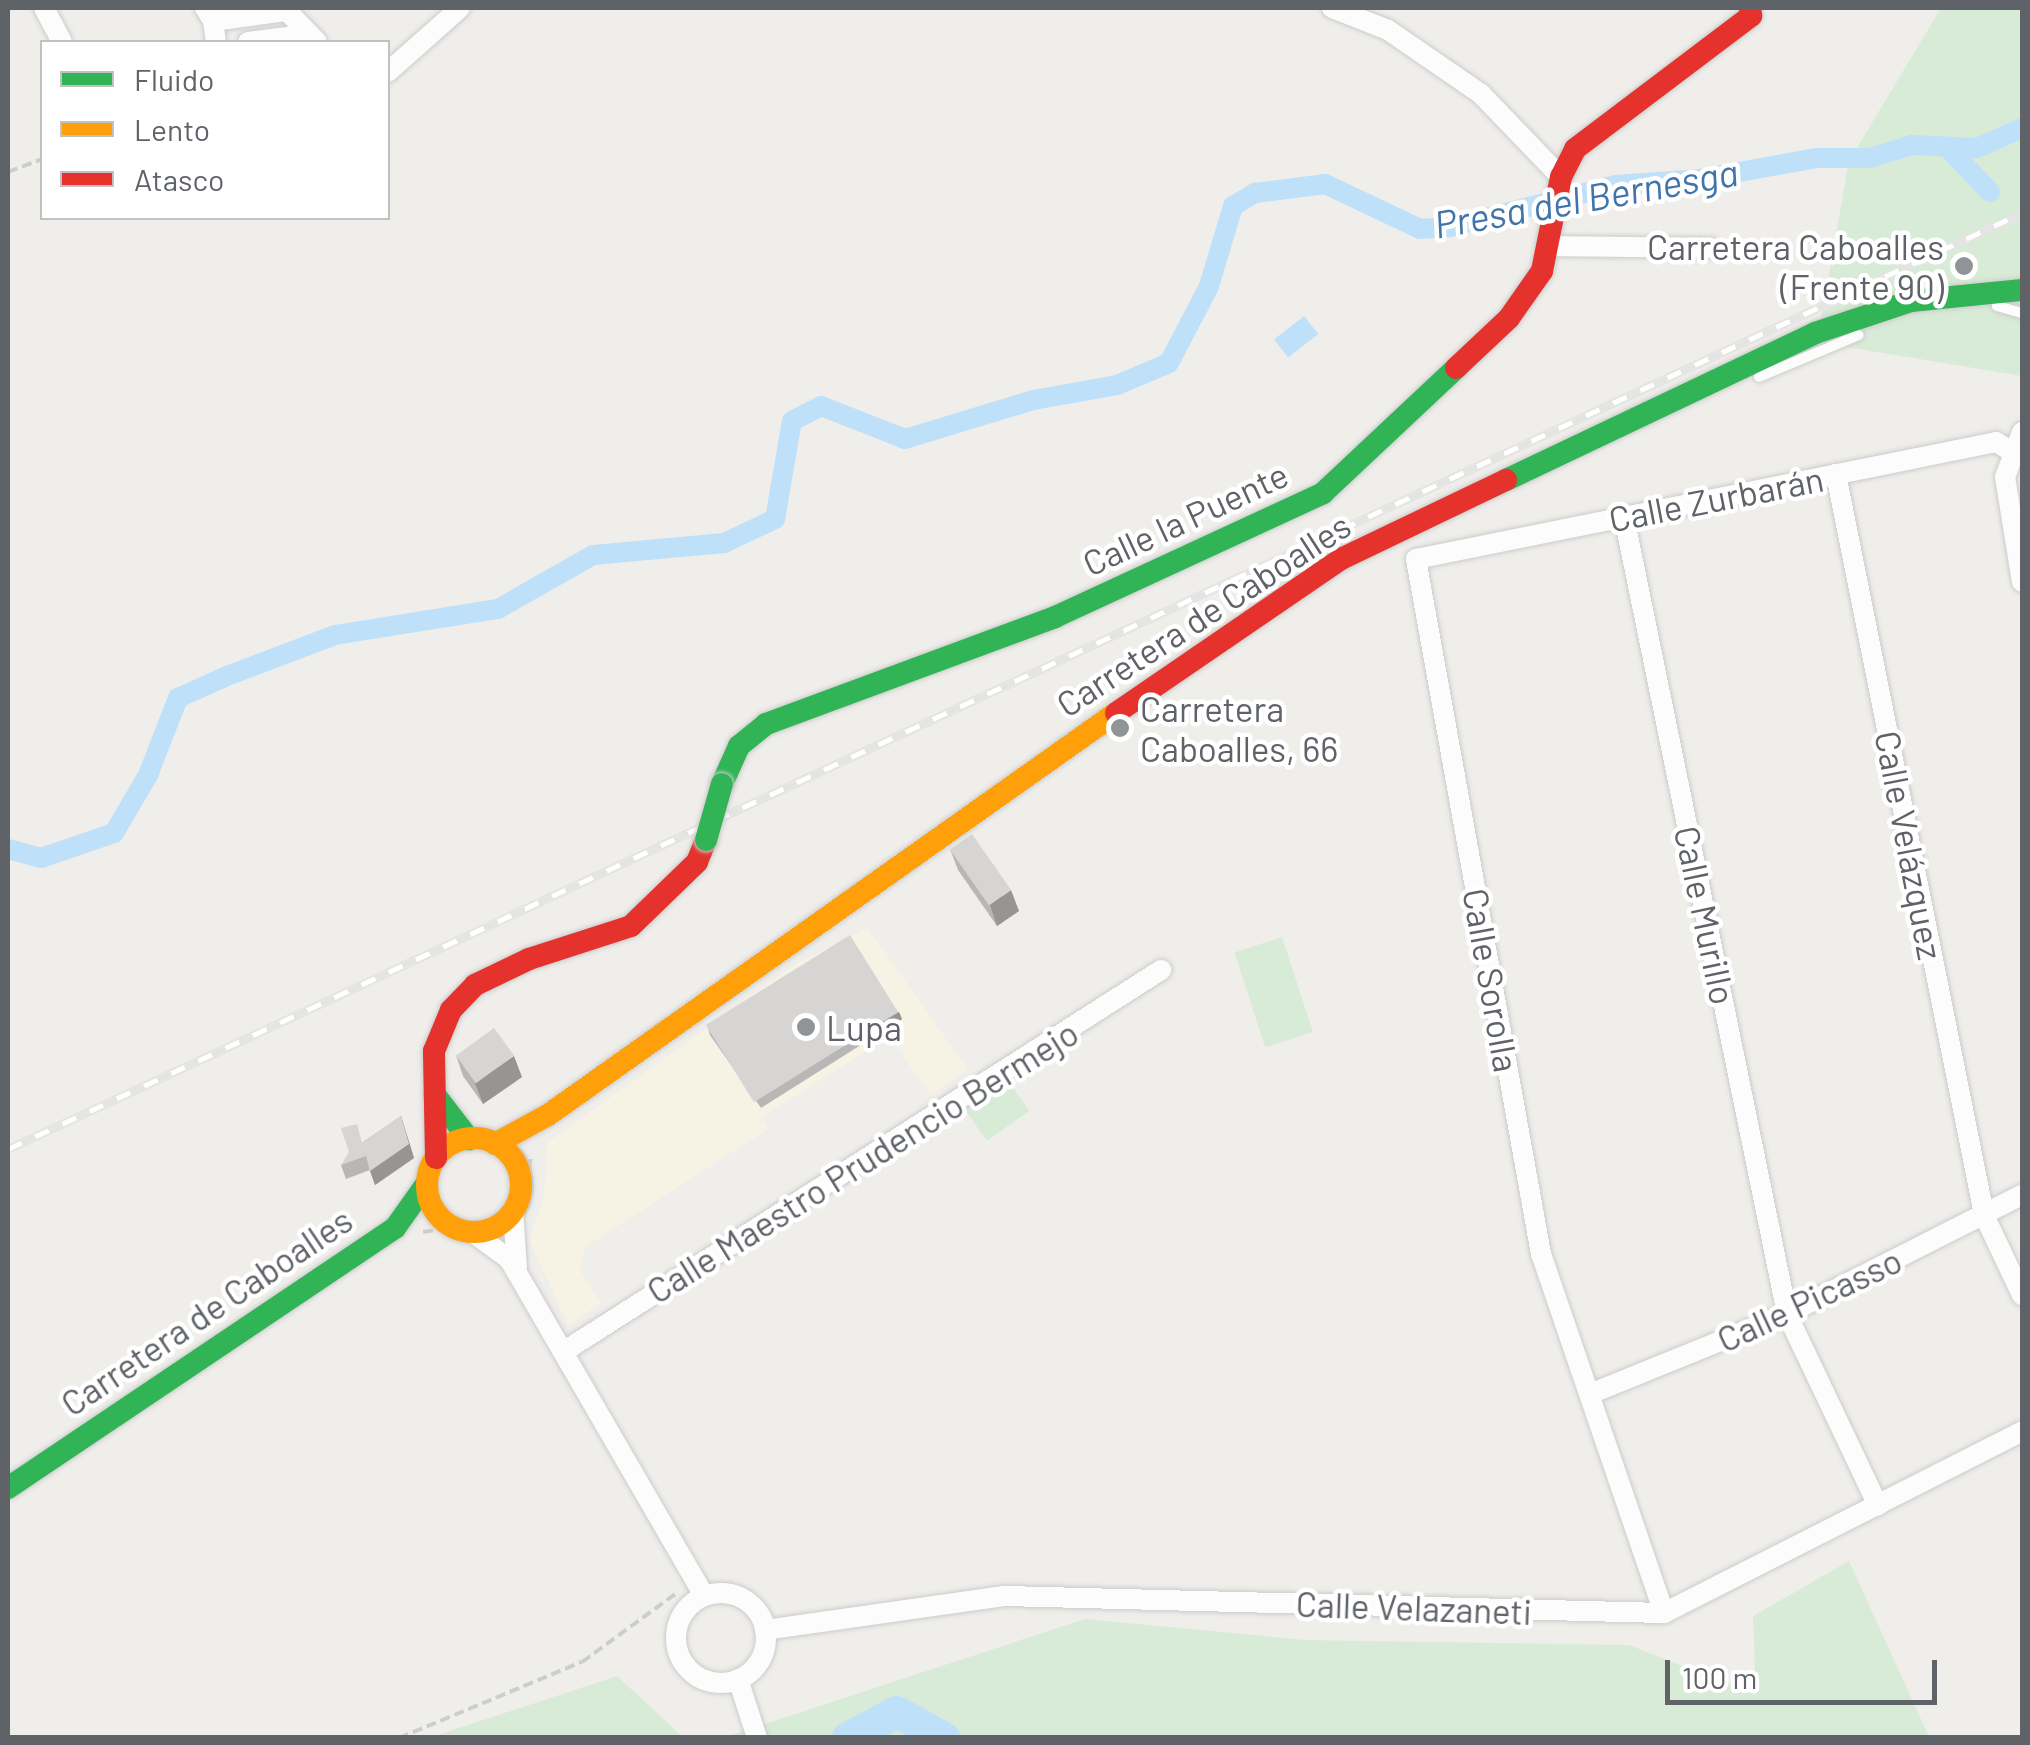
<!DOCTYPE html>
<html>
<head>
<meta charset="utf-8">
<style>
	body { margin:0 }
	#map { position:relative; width:2030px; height:1745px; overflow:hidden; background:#efeeea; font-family:Barlow,sans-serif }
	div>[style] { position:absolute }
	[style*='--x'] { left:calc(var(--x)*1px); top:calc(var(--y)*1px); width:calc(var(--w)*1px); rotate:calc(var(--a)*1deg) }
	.commercial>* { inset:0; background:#f7f3e4 }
	.green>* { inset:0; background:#d8ebd6; transform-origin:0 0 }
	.water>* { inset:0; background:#bfe0f9; transform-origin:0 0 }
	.canal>* { height:20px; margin:-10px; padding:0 10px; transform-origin:10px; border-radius:10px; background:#bfe0f9 }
	.river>* { height:32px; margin:-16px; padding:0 16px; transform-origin:16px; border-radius:16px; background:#bfe0f9 }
	.path>* { height:4px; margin-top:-2px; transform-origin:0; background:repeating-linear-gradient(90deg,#cacfcc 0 10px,transparent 0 15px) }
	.path>.ring { margin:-2px; padding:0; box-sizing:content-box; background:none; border:4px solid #cacfcc; border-radius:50% }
	.roads { filter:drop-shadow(0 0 2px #cbcccc) drop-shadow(0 0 2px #cbcccc) }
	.lane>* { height:10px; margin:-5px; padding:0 5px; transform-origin:5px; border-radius:5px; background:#fdfcfc }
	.street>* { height:20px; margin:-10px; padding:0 10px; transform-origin:10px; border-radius:10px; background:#fdfcfc }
	.street>.ring { margin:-10px; padding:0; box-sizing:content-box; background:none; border:20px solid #fdfcfc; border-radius:50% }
	.fast>* { height:22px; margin:-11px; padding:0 11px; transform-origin:11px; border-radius:11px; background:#30b455 }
	.slow>* { height:22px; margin:-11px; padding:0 11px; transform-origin:11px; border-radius:11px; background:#ff9f0a }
	.slow>.ring { margin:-11px; padding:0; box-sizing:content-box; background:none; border:22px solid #ff9f0a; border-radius:50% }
	.jam>* { height:22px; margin:-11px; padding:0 11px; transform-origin:11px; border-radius:11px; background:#e5322d }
	.rail>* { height:9px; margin-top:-4.5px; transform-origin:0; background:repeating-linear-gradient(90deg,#fff 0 15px,#e4e4e4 0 30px); box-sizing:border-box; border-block:2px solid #e4e4e4 }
	.bridges { filter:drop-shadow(0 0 2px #cacacb) drop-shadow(0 0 2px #cacacb) }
	.fast-bridge>* { height:22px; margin:-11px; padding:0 11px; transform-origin:11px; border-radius:11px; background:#30b455 }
	.wall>* { inset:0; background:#b8b7b5 }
	.shaded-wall>* { inset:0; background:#969594; transform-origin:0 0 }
	.building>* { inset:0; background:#d6d5d3; transform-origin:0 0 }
	.dots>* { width:28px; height:28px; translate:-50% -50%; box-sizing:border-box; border:5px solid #fff; border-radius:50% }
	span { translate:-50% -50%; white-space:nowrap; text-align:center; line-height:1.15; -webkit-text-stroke:9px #fff; paint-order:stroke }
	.poi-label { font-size:35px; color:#5f6368 }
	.right { translate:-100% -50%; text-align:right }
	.left { translate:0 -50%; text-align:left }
	.street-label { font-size:35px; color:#5f6368 }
	.water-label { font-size:38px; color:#4174aa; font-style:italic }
	.frame { position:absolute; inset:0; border:10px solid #5f6368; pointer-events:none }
	.legend { position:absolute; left:40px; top:40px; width:350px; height:180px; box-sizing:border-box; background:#fff; border:2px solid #bfc1c3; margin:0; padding:12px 18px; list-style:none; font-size:30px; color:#5f6368 }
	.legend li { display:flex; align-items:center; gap:20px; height:50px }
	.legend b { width:50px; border:2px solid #bfc1c3 }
	.scale { position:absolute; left:1665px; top:1660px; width:272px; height:45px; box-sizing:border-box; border:5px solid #5f6368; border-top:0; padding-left:12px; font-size:30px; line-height:35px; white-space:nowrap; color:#5f6368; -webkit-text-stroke:8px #fff; paint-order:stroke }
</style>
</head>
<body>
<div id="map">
	<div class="commercial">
		<i style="clip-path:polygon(868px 928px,968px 1070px,930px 1095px,890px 1036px,762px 1117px,768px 1129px,585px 1247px,580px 1271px,601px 1303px,568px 1325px,529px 1240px,544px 1198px,547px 1143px,794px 965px)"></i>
	</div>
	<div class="green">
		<i style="clip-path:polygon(1941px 8px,2022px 8px,2022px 376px,1817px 342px,1849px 161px)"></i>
		<i style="left:1282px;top:937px;width:100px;height:50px;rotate:72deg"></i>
		<i style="left:1007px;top:1079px;width:39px;height:52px;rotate:55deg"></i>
		<i style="clip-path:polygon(1849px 1561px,1929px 1737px,722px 1738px,1085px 1619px,1305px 1640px,1629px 1645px,1756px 1695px,1753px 1616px)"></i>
		<i style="clip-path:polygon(617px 1676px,683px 1737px,432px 1737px)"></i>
	</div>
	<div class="water">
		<i style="left:1304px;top:316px;width:23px;height:38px;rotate:52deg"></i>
	</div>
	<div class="canal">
		<i style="--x:1950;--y:150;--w:58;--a:46.4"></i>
		<i style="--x:8;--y:849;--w:34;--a:15"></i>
		<i style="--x:41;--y:858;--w:77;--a:-18.9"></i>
		<i style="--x:114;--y:833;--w:67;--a:-59.6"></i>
		<i style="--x:148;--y:775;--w:83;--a:-68.7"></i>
		<i style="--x:178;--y:698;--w:54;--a:-24.2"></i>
		<i style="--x:227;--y:676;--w:116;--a:-20.8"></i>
		<i style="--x:335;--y:635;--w:165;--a:-9.1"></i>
		<i style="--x:498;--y:609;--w:109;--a:-29.6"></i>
		<i style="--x:593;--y:555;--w:132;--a:-5.2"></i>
		<i style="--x:724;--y:543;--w:56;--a:-25.2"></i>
		<i style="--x:775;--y:519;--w:99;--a:-80.2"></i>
		<i style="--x:792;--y:421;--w:33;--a:-27"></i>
		<i style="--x:821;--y:406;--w:90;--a:21.4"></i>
		<i style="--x:905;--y:439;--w:134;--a:-16.9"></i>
		<i style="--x:1033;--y:400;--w:85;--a:-10.1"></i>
		<i style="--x:1117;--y:385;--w:56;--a:-22.9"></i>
		<i style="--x:1169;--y:363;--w:87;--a:-62.5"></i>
		<i style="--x:1209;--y:286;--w:84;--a:-73.3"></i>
		<i style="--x:1233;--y:206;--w:26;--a:-31"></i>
		<i style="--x:1255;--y:193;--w:71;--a:-7.3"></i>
		<i style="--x:1325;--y:184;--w:105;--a:25.3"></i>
		<i style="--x:1420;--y:229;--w:30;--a:-4"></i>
		<i style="--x:1450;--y:227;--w:171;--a:-14.2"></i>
		<i style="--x:1616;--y:185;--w:84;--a:-4.1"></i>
		<i style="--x:1700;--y:179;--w:119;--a:-10.2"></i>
		<i style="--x:1817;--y:158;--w:53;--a:0"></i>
		<i style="--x:1870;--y:158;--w:44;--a:-17.2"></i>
		<i style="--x:1912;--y:145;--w:65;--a:2.6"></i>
		<i style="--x:1977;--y:148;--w:49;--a:-24"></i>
	</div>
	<div class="river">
		<i style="--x:848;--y:1738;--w:55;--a:-28"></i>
		<i style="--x:897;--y:1712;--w:54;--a:29"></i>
	</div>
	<div class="path">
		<i style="--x:8;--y:172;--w:36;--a:-21"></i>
		<i class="ring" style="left:420px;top:1129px;width:108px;height:108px"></i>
		<i style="--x:529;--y:1169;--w:15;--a:-82"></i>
		<i style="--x:423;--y:1232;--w:18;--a:-9"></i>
		<i style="--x:399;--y:1738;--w:198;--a:-22.6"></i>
		<i style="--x:582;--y:1662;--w:119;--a:-36.1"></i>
	</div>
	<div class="roads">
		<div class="lane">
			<i style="--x:1997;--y:306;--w:26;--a:16"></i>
			<i style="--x:1759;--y:377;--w:108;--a:-22.8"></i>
		</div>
		<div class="street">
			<i style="--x:44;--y:8;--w:38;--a:62"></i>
			<i style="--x:205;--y:8;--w:15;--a:58"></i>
			<i style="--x:213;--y:21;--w:75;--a:-7.7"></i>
			<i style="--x:287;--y:11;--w:40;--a:46"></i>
			<i style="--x:1332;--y:8;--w:60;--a:21.4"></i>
			<i style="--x:1388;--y:30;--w:113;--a:34.5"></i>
			<i style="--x:1481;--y:94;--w:115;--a:46.1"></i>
			<i style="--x:213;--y:21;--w:21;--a:82"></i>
			<i style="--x:248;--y:42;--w:46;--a:-7.4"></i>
			<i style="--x:294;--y:36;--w:23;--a:13"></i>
			<i style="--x:388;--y:72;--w:96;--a:-41.6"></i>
			<i style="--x:1550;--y:246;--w:161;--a:0.7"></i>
			<i style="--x:2022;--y:432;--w:48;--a:110.7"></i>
			<i style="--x:2005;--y:477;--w:106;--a:80.8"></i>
			<i style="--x:1836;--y:474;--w:756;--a:78.7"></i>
			<i style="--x:1984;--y:1215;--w:89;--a:64.6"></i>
			<i style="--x:1624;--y:517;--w:813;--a:78.44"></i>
			<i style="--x:1787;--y:1314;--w:212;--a:64.6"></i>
			<i style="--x:513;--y:1211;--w:57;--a:86"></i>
			<i style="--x:472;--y:1232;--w:46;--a:36.1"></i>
			<i style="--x:509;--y:1259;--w:389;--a:59.9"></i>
			<i style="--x:563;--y:1352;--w:710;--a:-32.57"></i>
			<i style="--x:1590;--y:1394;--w:213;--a:-22.1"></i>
			<i style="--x:1787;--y:1314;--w:263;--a:-26.9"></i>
			<i class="ring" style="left:676px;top:1593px;width:70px;height:70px"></i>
			<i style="--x:1664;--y:1613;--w:379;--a:-108.9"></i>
			<i style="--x:1541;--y:1254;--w:706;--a:-100.2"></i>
			<i style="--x:1416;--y:559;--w:592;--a:-11.4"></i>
			<i style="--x:1996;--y:442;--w:21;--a:31"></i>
			<i style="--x:765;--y:1630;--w:242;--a:-8.1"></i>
			<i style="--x:1005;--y:1596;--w:659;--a:1.48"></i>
			<i style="--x:1664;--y:1613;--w:402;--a:-26.9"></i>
			<i style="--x:738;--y:1679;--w:62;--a:72.1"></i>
		</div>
		<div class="fast">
			<i style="--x:1506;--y:480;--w:342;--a:-25.4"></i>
			<i style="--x:1815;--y:333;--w:101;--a:-18.4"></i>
			<i style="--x:1911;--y:301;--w:112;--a:-5.7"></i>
			<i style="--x:722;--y:784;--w:42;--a:-65.9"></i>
			<i style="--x:739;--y:746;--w:35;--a:-39"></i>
			<i style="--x:766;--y:724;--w:308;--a:-20.3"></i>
			<i style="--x:1055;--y:617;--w:295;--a:-24.8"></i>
			<i style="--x:1323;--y:493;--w:183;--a:-43.2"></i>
			<i style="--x:435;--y:1095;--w:56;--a:52.3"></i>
			<i style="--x:8;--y:1488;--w:466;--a:-33.9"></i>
			<i style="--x:395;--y:1228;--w:55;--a:-54.6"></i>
		</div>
		<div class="slow">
			<i class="ring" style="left:427px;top:1138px;width:72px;height:72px"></i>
			<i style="--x:495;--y:1144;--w:60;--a:-28.7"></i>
			<i style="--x:548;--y:1115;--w:696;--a:-35.29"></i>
		</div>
		<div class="jam">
			<i style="--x:1456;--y:368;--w:73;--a:-43.3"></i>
			<i style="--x:1509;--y:318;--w:57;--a:-54.9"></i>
			<i style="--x:1542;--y:271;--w:96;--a:-78.6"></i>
			<i style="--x:1561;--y:177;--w:31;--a:-63"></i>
			<i style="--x:1575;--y:149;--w:221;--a:-37.1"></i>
			<i style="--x:1751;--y:16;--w:8;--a:-97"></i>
			<i style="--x:1116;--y:713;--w:273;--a:-34.4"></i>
			<i style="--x:1341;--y:559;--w:183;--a:-25.6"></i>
			<i style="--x:436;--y:1158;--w:107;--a:-91.1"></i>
			<i style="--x:434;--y:1051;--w:44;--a:-67.5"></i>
			<i style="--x:451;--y:1010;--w:35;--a:-46"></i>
			<i style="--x:475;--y:985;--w:60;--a:-25.7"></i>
			<i style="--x:529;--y:959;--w:107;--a:-17.9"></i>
			<i style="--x:631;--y:926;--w:92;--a:-44.1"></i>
			<i style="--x:697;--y:862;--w:24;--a:-68"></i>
		</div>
	</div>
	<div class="rail">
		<i style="--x:8;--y:1149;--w:2221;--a:-24.93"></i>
	</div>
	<div class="bridges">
		<div class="fast-bridge">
			<i style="--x:706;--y:840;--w:58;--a:-74.1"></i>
		</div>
	</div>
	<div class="wall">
		<i style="clip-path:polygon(950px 849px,1019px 911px,997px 926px,958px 870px)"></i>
		<i style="clip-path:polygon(899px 1012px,902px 1019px,761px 1108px,710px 1035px,708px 1028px)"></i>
		<i style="clip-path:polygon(456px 1055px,522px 1077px,483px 1104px,463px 1076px)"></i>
		<i style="clip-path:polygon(401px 1116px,414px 1158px,375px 1185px,370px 1170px,346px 1179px,341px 1165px,363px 1142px)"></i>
	</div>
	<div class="shaded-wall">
		<i style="clip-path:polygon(1011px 890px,1019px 911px,997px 926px,990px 905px)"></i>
		<i style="left:899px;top:1012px;width:8px;height:167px;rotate:67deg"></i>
		<i style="clip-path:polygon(514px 1056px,522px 1077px,483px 1104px,475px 1083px)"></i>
		<i style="clip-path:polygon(401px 1116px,414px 1158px,375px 1185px,370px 1171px)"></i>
	</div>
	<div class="building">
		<i style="left:972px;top:834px;width:68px;height:27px;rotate:55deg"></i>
		<i style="left:850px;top:935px;width:91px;height:170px;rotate:58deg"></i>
		<i style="left:494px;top:1028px;width:34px;height:47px;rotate:54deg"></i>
		<i style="clip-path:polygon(401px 1116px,409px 1144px,370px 1171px,366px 1156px,341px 1165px,349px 1152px,341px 1128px,357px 1124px,362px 1143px)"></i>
	</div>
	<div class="dots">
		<i style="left:1964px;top:266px;background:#919496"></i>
		<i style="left:1120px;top:728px;background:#919496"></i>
		<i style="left:806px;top:1027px;background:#919496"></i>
	</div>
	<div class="poi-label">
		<span class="right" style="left:1944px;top:266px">Carretera Caboalles<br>(Frente 90)</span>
		<span class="left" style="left:1140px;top:728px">Carretera<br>Caboalles, 66</span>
		<span class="left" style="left:826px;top:1027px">Lupa</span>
	</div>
	<div class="street-label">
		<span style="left:1716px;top:498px;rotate:-11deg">Calle Zurbarán</span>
		<span style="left:1185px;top:518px;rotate:-25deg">Calle la Puente</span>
		<span style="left:1203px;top:614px;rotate:-33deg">Carretera de Caboalles</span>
		<span style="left:1910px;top:845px;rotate:79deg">Calle Velázquez</span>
		<span style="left:1706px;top:915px;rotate:78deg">Calle Murillo</span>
		<span style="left:1492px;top:980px;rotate:80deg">Calle Sorolla</span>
		<span style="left:862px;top:1161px;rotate:-32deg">Calle Maestro Prudencio Bermejo</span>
		<span style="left:1809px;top:1299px;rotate:-25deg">Calle Picasso</span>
		<span style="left:206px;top:1311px;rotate:-34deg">Carretera de Caboalles</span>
		<span style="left:1414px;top:1607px;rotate:2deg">Calle Velazaneti</span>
	</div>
	<div class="water-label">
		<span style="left:1586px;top:198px;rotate:-10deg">Presa del Bernesga</span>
	</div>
	<div class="frame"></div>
	<ul class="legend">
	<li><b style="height:12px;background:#30b455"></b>Fluido</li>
	<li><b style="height:12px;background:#ff9f0a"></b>Lento</li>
	<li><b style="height:12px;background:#e5322d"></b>Atasco</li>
	</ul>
	<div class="scale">100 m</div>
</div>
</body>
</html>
